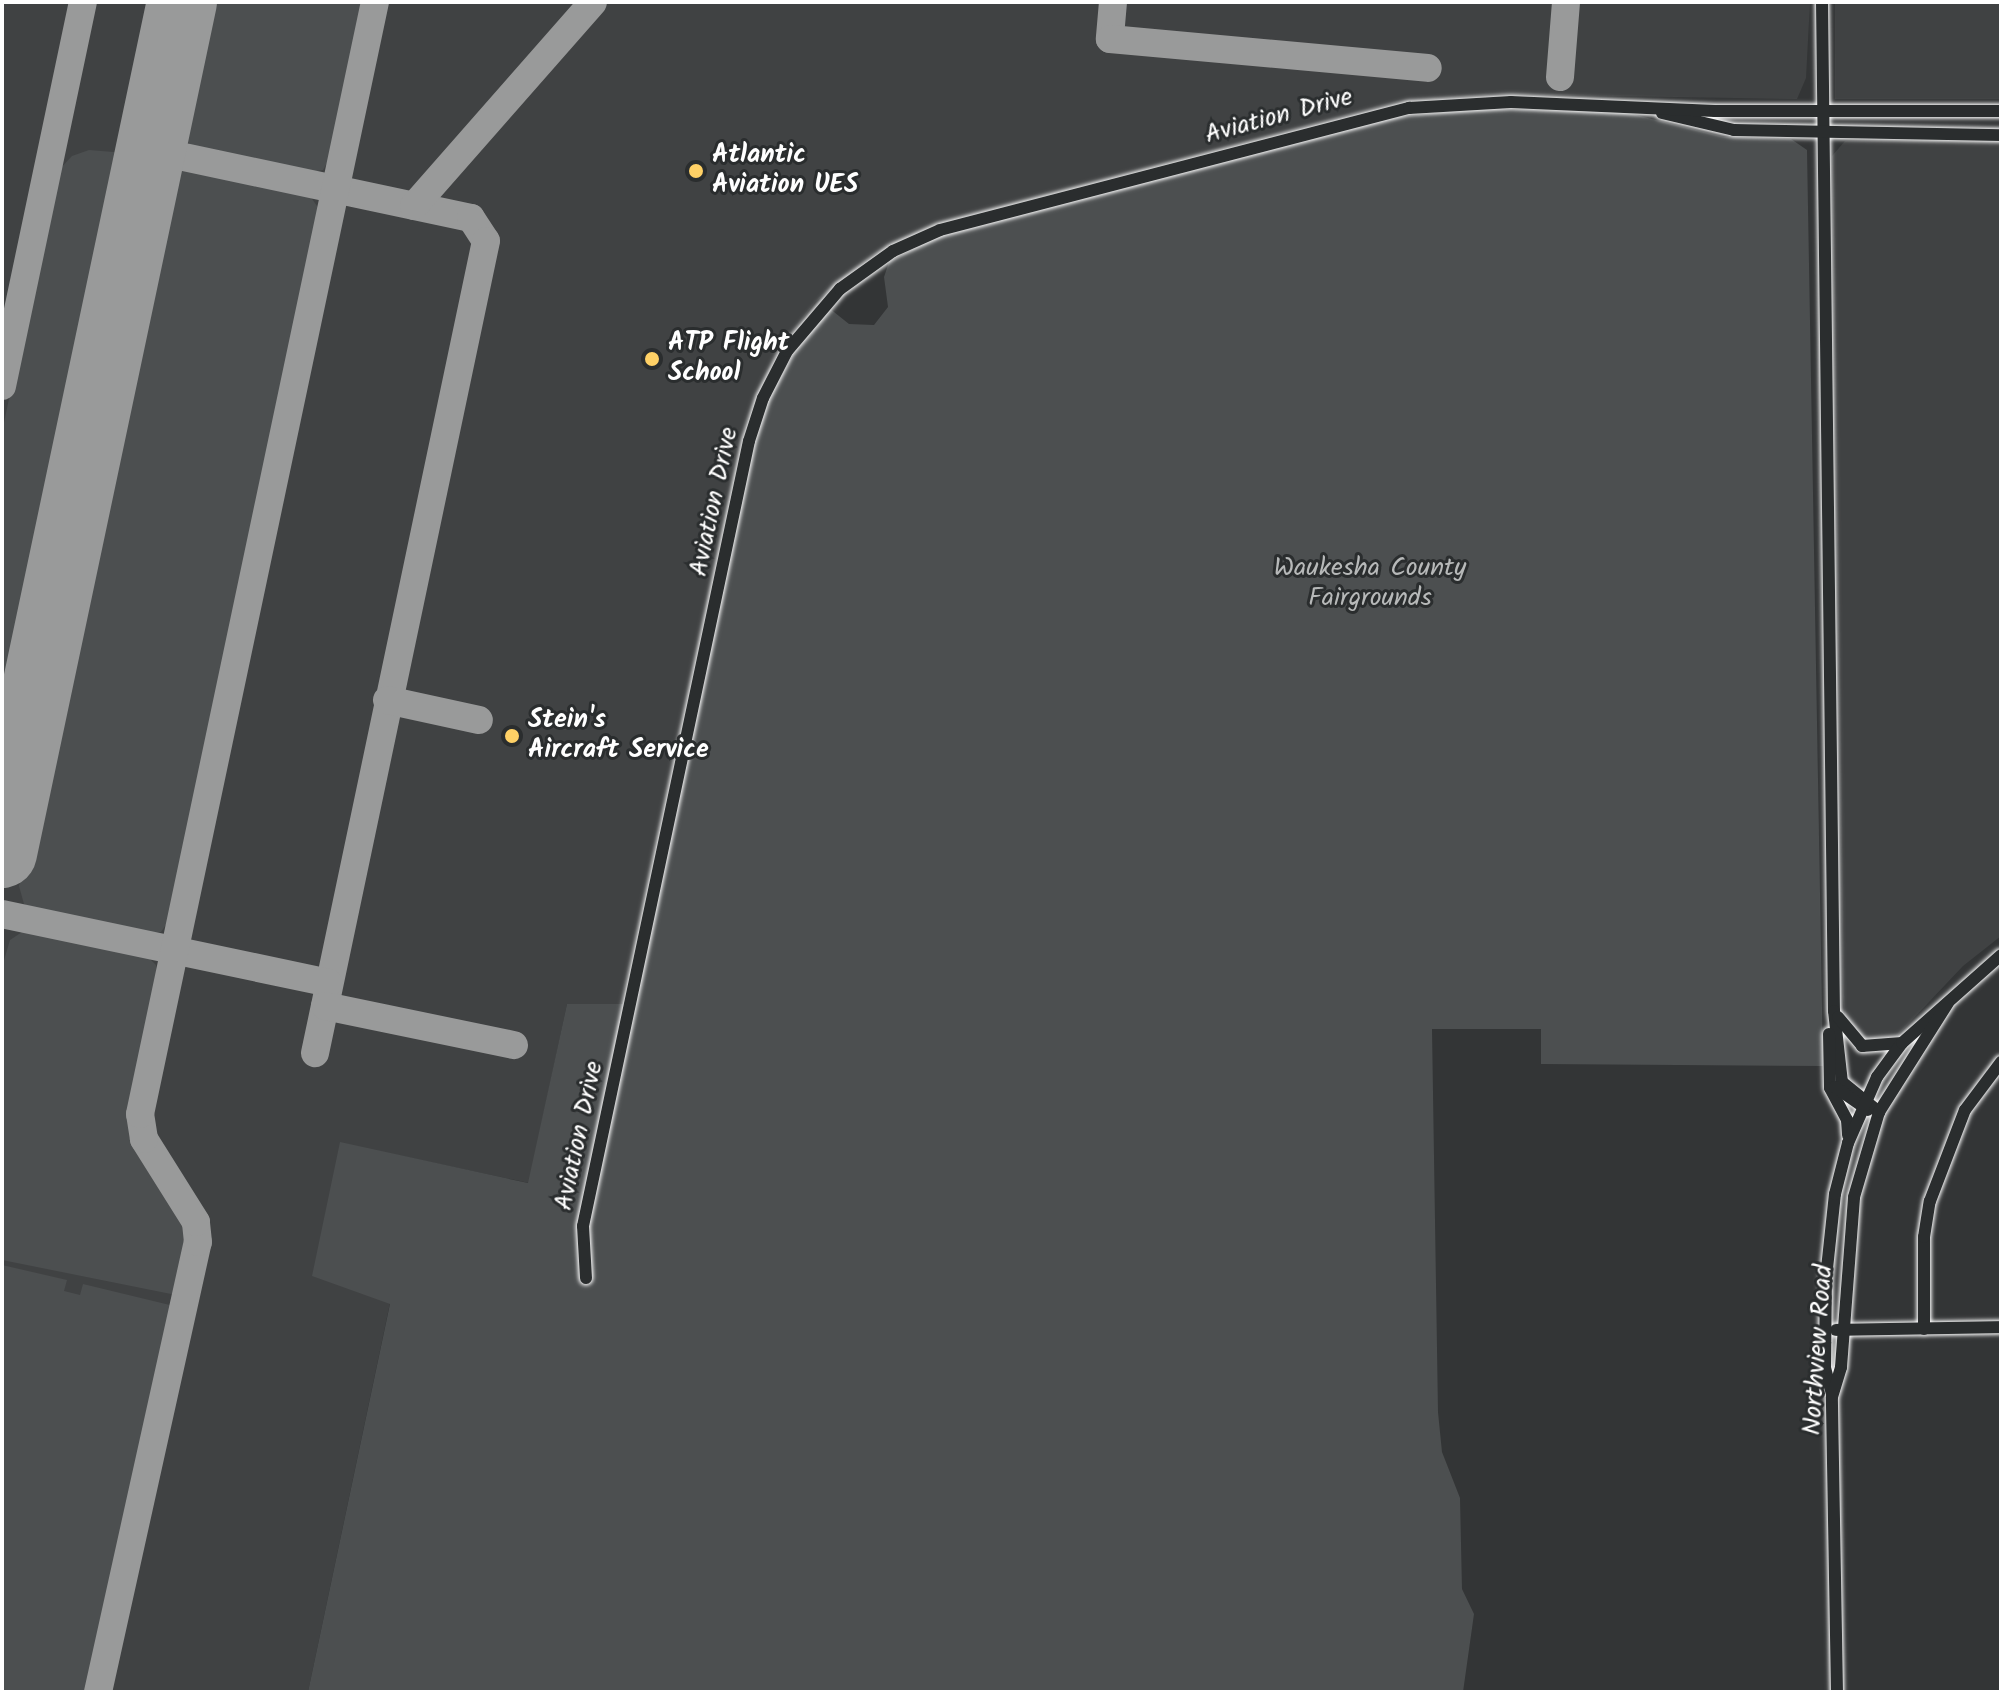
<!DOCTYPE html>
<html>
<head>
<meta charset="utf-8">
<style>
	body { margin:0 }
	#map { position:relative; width:2003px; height:1694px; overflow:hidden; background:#333536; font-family:Kalam,sans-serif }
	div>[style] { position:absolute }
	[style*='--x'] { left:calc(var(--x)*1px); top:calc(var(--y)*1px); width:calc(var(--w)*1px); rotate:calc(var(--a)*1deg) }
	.built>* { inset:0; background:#404243; transform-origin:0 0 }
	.green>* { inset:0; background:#4c4f50 }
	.taxiway>* { height:28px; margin:-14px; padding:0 14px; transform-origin:14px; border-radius:14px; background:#999a9a }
	.runway>* { height:70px; margin:-35px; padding:0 35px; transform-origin:35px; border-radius:35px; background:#999a9a }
	.roads { filter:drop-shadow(0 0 2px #fff) drop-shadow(0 0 2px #fff) }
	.minor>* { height:12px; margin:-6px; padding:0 6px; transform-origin:6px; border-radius:6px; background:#2a2d2e }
	.dots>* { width:22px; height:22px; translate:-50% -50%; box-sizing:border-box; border:4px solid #2a2d2e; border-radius:50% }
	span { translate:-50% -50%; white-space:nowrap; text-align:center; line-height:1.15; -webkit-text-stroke:6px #2a2d2e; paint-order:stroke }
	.street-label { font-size:26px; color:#fff }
	.poi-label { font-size:26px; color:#fff; font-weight:700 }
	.left { translate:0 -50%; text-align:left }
	.park-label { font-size:26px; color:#b7b9b9 }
	.frame { position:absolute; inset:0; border:4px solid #fff; pointer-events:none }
</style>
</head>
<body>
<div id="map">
	<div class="built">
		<i style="clip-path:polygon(2px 2px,1810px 2px,1806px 78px,1797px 99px,1497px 94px,1397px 102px,935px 225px,873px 255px,815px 302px,777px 353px,746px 422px,621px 1005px,567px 1004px,529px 1183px,340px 1143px,390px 1303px,308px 1692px,2px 1692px)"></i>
		<i style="left:1835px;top:2px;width:166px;height:97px"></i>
		<i style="clip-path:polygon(1845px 141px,2001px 141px,2001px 936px,1963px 966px,1895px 1038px,1863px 1042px,1846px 1024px,1843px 997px,1832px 156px)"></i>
	</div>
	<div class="green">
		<i style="clip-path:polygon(206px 2px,365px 2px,333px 153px,323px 170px,305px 173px,199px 150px,184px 140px,180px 124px)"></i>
		<i style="clip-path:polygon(1479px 109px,1624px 112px,1724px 137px,1791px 139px,1807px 150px,1823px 1066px,1541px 1064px,1541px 1029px,1432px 1029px,1438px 1412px,1442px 1452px,1460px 1498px,1462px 1589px,1474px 1614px,1463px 1692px,308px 1692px,390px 1304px,312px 1276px,340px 1142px,528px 1183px,567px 1004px,636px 1004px,750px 464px,766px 404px,802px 339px,829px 308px,849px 324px,874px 325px,888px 307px,884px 277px,889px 262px,937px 237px,1389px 118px)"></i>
		<i style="clip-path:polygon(89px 150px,126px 153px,2px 739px,2px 432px,57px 172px,72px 156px)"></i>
		<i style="clip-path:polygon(195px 168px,308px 193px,319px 209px,319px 219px,172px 916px,161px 932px,144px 934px,38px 912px,24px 904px,19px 886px,167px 186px,181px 170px)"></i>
		<i style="clip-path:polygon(25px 930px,145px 954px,156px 965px,158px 980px,129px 1121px,134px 1142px,189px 1229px,176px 1295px,2px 1260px,2px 967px,10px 940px)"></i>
		<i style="clip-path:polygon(2px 1265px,67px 1280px,64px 1291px,80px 1295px,83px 1284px,174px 1306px,98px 1665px,87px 1692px,2px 1692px)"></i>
	</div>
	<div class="taxiway">
		<i style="--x:1113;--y:2;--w:37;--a:95"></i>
		<i style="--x:1110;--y:39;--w:319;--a:5.2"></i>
		<i style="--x:1560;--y:77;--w:75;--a:-85.4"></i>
		<i style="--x:151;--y:150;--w:327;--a:12"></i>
		<i style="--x:471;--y:218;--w:27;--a:57"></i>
		<i style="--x:486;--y:241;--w:830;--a:101.89"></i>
		<i style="--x:414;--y:206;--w:271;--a:-48.7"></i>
		<i style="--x:2;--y:386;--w:392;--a:-78.1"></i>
		<i style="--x:387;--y:700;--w:94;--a:12.3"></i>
		<i style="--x:2;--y:914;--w:334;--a:11.9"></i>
		<i style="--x:325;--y:1006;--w:193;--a:11.7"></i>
		<i style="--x:98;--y:1692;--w:461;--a:-77.5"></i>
		<i style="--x:198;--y:1242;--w:20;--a:-96"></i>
		<i style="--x:196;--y:1222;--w:98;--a:-122.1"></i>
		<i style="--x:144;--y:1139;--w:25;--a:-99"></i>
		<i style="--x:140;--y:1114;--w:1137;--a:-78.07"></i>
	</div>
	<div class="runway">
		<i style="--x:2;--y:853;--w:870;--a:-78.06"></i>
	</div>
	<div class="roads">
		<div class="minor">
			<i style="--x:1822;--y:2;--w:1009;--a:89.32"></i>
			<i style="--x:1834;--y:1011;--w:71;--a:83.6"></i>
			<i style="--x:1842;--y:1082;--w:48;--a:39"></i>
			<i style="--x:1662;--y:113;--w:74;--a:13.3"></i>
			<i style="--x:1734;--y:130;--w:267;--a:1.1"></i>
			<i style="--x:1838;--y:1017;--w:38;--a:50"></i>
			<i style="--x:1862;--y:1046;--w:40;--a:-4.3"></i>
			<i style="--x:1829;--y:1034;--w:54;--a:88.9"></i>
			<i style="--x:1830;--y:1088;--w:36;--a:62"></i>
			<i style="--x:1847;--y:1120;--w:15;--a:86"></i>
			<i style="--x:1835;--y:1087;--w:40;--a:34.9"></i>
			<i style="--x:586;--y:1278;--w:52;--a:-93.3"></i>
			<i style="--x:583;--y:1226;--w:802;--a:-78.06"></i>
			<i style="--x:749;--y:441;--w:45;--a:-72"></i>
			<i style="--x:763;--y:398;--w:53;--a:-62.9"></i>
			<i style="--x:787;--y:351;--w:82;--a:-49.5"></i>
			<i style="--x:840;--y:289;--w:65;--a:-35.6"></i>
			<i style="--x:893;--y:251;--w:51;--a:-24.1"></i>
			<i style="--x:940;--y:230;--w:485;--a:-14.6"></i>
			<i style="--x:1409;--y:108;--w:102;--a:-3.4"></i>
			<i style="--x:1511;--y:102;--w:204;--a:2.5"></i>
			<i style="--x:1715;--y:111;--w:286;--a:0"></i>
			<i style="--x:1924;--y:1329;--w:92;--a:-90"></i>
			<i style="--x:1924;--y:1237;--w:36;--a:-81"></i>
			<i style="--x:1930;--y:1201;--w:97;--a:-69"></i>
			<i style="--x:1965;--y:1110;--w:60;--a:-53.1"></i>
			<i style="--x:1836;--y:1330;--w:165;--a:-1"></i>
			<i style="--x:1832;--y:1394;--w:27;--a:-105"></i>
			<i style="--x:1825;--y:1368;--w:90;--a:-89.4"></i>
			<i style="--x:1826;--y:1278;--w:84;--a:-83.9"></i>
			<i style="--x:1835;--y:1194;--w:53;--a:-75.7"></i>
			<i style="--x:1848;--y:1143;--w:72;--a:-66.3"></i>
			<i style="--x:1877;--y:1077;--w:42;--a:-53.7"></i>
			<i style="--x:1902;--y:1043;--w:132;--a:-41.6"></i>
			<i style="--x:1837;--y:1692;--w:295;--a:-91"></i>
			<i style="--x:1832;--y:1397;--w:31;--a:-73"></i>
			<i style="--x:1841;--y:1367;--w:170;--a:-85.6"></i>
			<i style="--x:1854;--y:1197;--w:89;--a:-73.6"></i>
			<i style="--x:1879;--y:1112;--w:129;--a:-57.7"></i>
		</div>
	</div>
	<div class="dots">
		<i style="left:696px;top:171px;background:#ffd166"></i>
		<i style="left:652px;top:359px;background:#ffd166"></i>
		<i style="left:512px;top:736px;background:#ffd166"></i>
	</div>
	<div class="street-label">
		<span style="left:1279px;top:117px;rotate:-15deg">Aviation Drive</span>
		<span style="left:715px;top:502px;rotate:-78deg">Aviation Drive</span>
		<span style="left:580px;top:1136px;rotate:-78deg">Aviation Drive</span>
		<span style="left:1819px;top:1350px;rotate:-86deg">Northview Road</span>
	</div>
	<div class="poi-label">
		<span class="left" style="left:712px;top:171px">Atlantic<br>Aviation UES</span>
		<span class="left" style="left:668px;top:359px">ATP Flight<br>School</span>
		<span class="left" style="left:528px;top:736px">Stein's<br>Aircraft Service</span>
	</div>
	<div class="park-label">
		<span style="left:1370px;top:584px">Waukesha County<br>Fairgrounds</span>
	</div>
	<div class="frame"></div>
</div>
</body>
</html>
